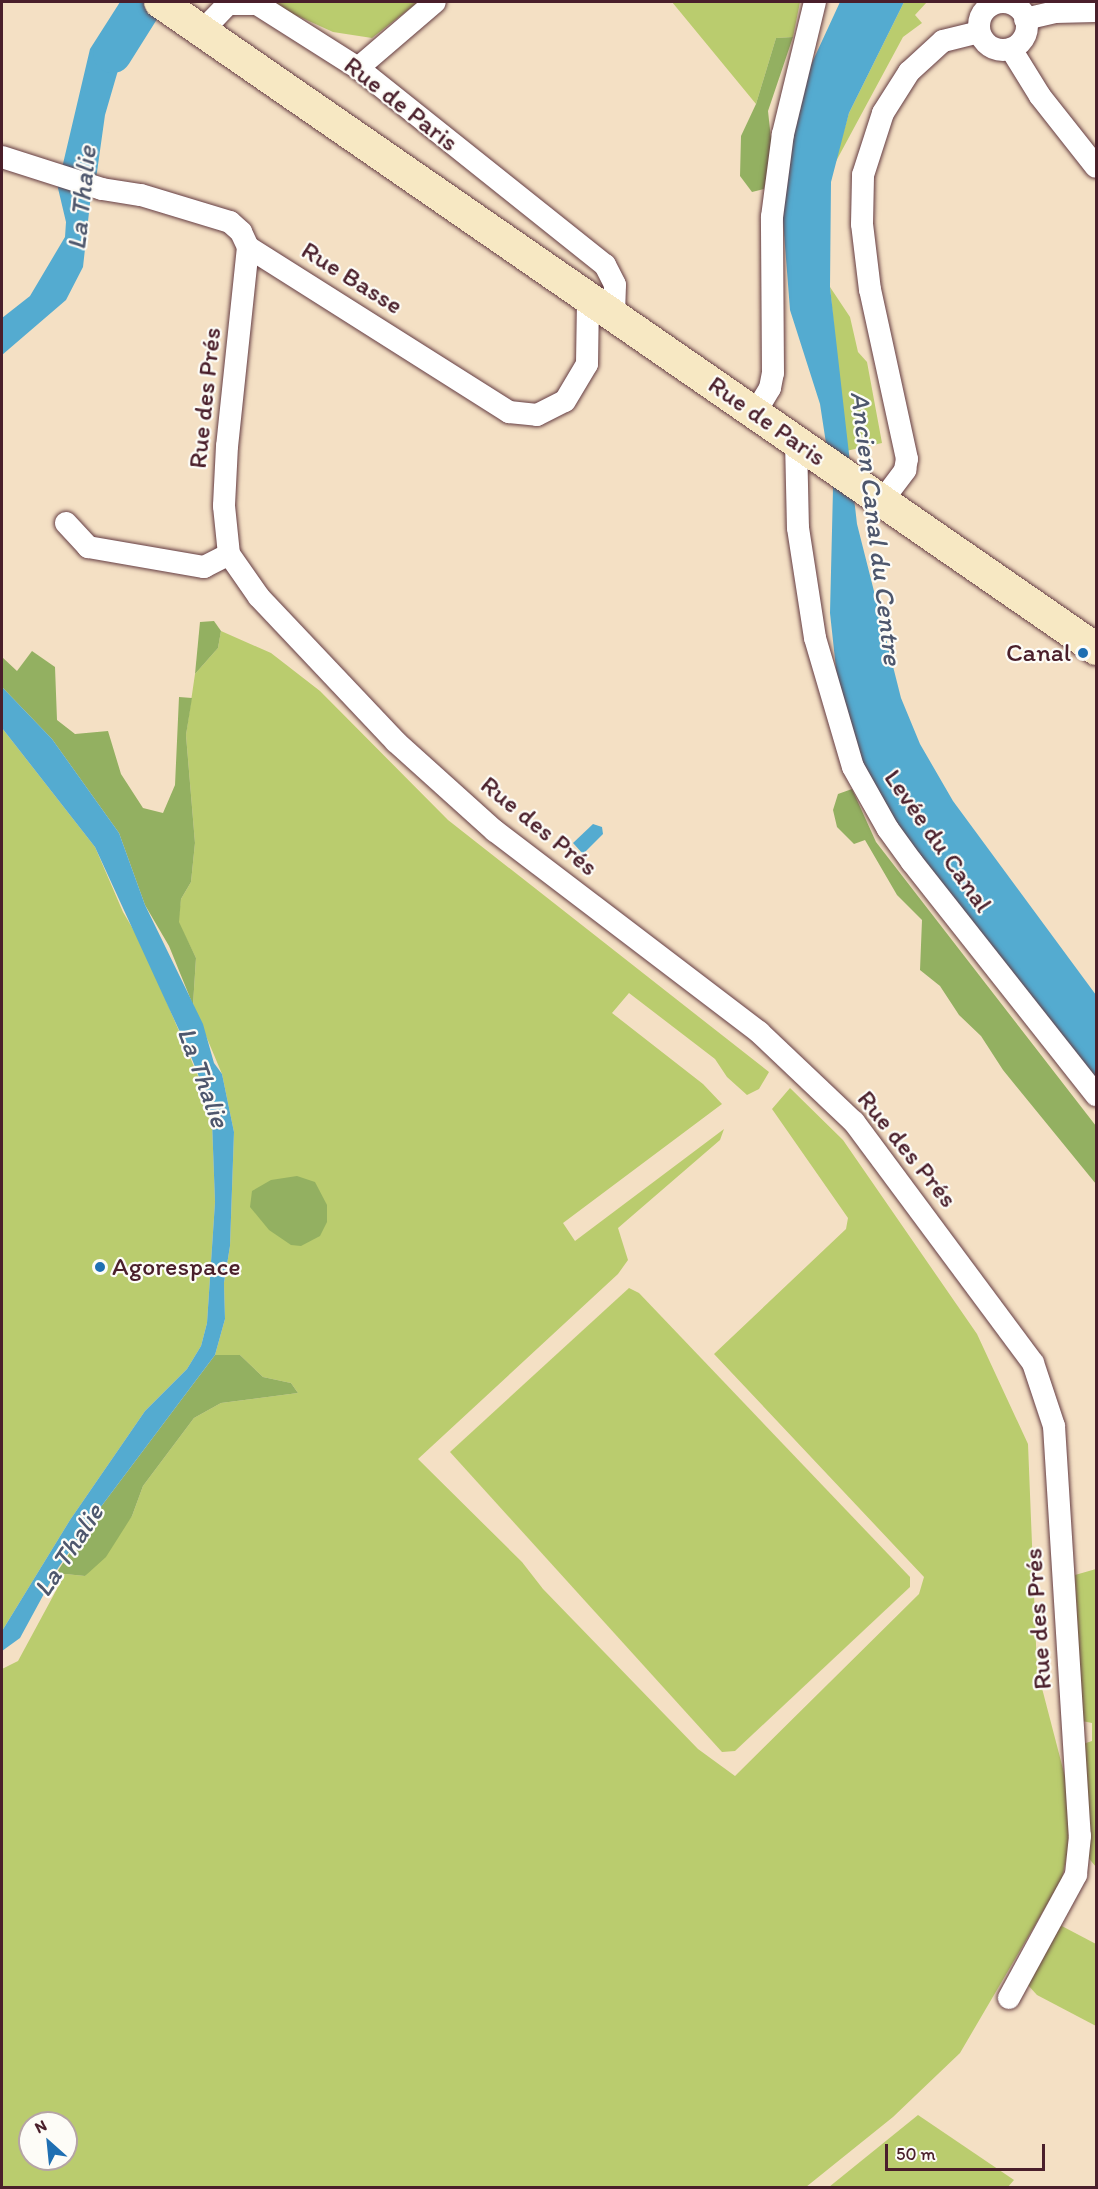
<!DOCTYPE html>
<html>
<head>
<meta charset="utf-8">
<style>
	body { margin:0 }
	#map { position:relative; width:1098px; height:2189px; overflow:hidden; background:#f4e0c4; font-family:Itim,sans-serif }
	div>[style] { position:absolute }
	[style*='--x'] { left:calc(var(--x)*1px); top:calc(var(--y)*1px); width:calc(var(--w)*1px); rotate:calc(var(--a)*1deg) }
	.green>* { inset:0; background:#bacc6e }
	.forest>* { inset:0; background:#93b061 }
	.water>* { inset:0; background:#54abd0 }
	.river>* { height:39px; margin:-19.5px; padding:0 19.5px; transform-origin:19.5px; border-radius:19.5px; background:#54abd0 }
	.roads { filter:drop-shadow(0 0 2px #643c42) drop-shadow(0 0 2px #643c42) }
	.minor>* { height:22px; margin:-11px; padding:0 11px; transform-origin:11px; border-radius:11px; background:#fff }
	.minor>.ring { margin:-11px; padding:0; box-sizing:content-box; background:none; border:22px solid #fff; border-radius:50% }
	.secondary>* { height:32px; margin:-16px; padding:0 16px; transform-origin:16px; border-radius:16px; background:#f7e8c3 }
	.dots>* { width:16px; height:16px; translate:-50% -50%; box-sizing:border-box; border:3px solid #fdfcf7; border-radius:50% }
	span { translate:-50% -50%; white-space:nowrap; text-align:center; line-height:1.15; -webkit-text-stroke:4.5px #fdfcf7; paint-order:stroke }
	.street-label { font-size:26px; color:#4a1f2b }
	.poi-label { font-size:26px; color:#4a1f2b }
	.right { translate:-100% -50%; text-align:right }
	.left { translate:0 -50%; text-align:left }
	.water-label { font-size:27px; color:#4e576d; font-style:italic }
	.frame { position:absolute; inset:0; border:3px solid #4a1f2b; pointer-events:none }
	.north { position:absolute; left:18px; top:2111px; width:60px; height:60px; box-sizing:border-box; background:#fdfcf7; border:2px solid #b5a4a5; border-radius:50%; rotate:333deg; font-size:16px; font-weight:700; line-height:24px; text-align:center; color:#4a1f2b }
	.north::after { content:''; display:block; margin:auto; width:21px; height:27px; background:#1f6fb2; clip-path:polygon(50% 0,100% 100%,50% 72%,0 100%) }
	.scale { position:absolute; left:885px; top:2144px; width:160px; height:27px; box-sizing:border-box; border:3px solid #4a1f2b; border-top:0; padding-left:8px; font-size:18px; line-height:21px; white-space:nowrap; color:#4a1f2b; -webkit-text-stroke:4px #fdfcf7; paint-order:stroke }
</style>
</head>
<body>
<div id="map">
	<div class="green">
		<i style="clip-path:polygon(267px 2px,418px 2px,372px 38px,333px 32px)"></i>
		<i style="clip-path:polygon(672px 2px,800px 2px,793px 37px,776px 38px,756px 104px)"></i>
		<i style="clip-path:polygon(904px 2px,927px 2px,915px 15px,922px 23px,903px 37px,834px 165px,849px 113px)"></i>
		<i style="clip-path:polygon(830px 287px,850px 317px,858px 352px,867px 362px,882px 443px,846px 451px)"></i>
		<i style="clip-path:polygon(evenodd,221px 631px,271px 653px,320px 691px,448px 820px,769px 1072px,759px 1089px,747px 1095px,727px 1077px,715px 1059px,629px 993px,612px 1013px,703px 1084px,722px 1104px,563px 1223px,575px 1241px,724px 1129px,720px 1140px,618px 1228px,628px 1260px,618px 1274px,418px 1459px,522px 1562px,543px 1589px,698px 1749px,735px 1776px,919px 1594px,924px 1577px,714px 1354px,846px 1229px,848px 1218px,772px 1109px,790px 1088px,843px 1140px,977px 1334px,1028px 1444px,1037px 1669px,1069px 1792px,1071px 1835px,1062px 1879px,960px 2053px,893px 2117px,806px 2187px,2px 2188px,2px 1669px,18px 1661px,65px 1574px,85px 1576px,132px 1516px,143px 1486px,194px 1418px,221px 1403px,298px 1393px,291px 1383px,263px 1377px,240px 1355px,215px 1355px,225px 1319px,224px 1283px,230px 1246px,234px 1132px,222px 1074px,193px 1005px,196px 958px,178px 922px,181px 899px,191px 882px,195px 843px,186px 735px,195px 674px,218px 648px,221px 631px,30px 2123px,66px 2123px,66px 2159px,30px 2159px,30px 2123px)"></i>
		<i style="clip-path:polygon(2px 728px,95px 847px,123px 912px,143px 946px,206px 1095px,212px 1122px,215px 1202px,207px 1323px,201px 1346px,187px 1369px,145px 1411px,70px 1520px,2px 1631px)"></i>
		<i style="clip-path:polygon(629px 1288px,639px 1293px,910px 1577px,910px 1587px,735px 1751px,722px 1752px,450px 1452px)"></i>
		<i style="clip-path:polygon(1096px 1569px,1096px 1867px,1087px 1856px,1080px 1745px,1092px 1741px,1092px 1723px,1082px 1721px,1075px 1575px)"></i>
		<i style="clip-path:polygon(1058px 1924px,1096px 1944px,1096px 2026px,1037px 1995px,1027px 1984px)"></i>
		<i style="clip-path:polygon(918px 2115px,1014px 2180px,1007px 2188px,829px 2187px)"></i>
	</div>
	<div class="forest">
		<i style="clip-path:polygon(793px 37px,768px 111px,772px 148px,764px 189px,752px 192px,740px 176px,741px 136px,756px 104px,776px 38px)"></i>
		<i style="clip-path:polygon(214px 621px,221px 631px,218px 648px,195px 674px,200px 622px)"></i>
		<i style="clip-path:polygon(32px 651px,55px 667px,57px 720px,75px 734px,108px 731px,121px 774px,143px 808px,163px 813px,175px 785px,179px 697px,192px 698px,186px 735px,195px 843px,191px 882px,181px 899px,179px 922px,196px 958px,193px 1005px,169px 946px,145px 905px,119px 833px,52px 739px,2px 687px,2px 657px,17px 671px)"></i>
		<i style="clip-path:polygon(852px 789px,876px 842px,1096px 1126px,1096px 1184px,1003px 1070px,981px 1036px,959px 1015px,940px 986px,920px 970px,922px 920px,897px 895px,865px 840px,854px 844px,837px 827px,833px 810px,838px 794px)"></i>
		<i style="clip-path:polygon(297px 1176px,315px 1182px,327px 1205px,327px 1222px,320px 1236px,301px 1246px,291px 1245px,269px 1230px,250px 1207px,252px 1191px,271px 1180px)"></i>
		<i style="clip-path:polygon(215px 1355px,240px 1355px,263px 1377px,291px 1383px,298px 1393px,221px 1403px,194px 1418px,143px 1486px,132px 1516px,106px 1557px,85px 1576px,65px 1574px,51px 1581px,97px 1512px)"></i>
	</div>
	<div class="water">
		<i style="clip-path:polygon(120px 2px,134px 2px,150px 15px,119px 67px,105px 115px,96px 179px,62px 168px,90px 49px)"></i>
		<i style="clip-path:polygon(840px 2px,904px 2px,849px 113px,831px 182px,830px 287px,857px 524px,901px 698px,920px 744px,953px 801px,1096px 995px,1096px 1083px,907px 845px,864px 772px,837px 678px,830px 613px,833px 489px,820px 404px,790px 310px,783px 220px,788px 142px,810px 67px)"></i>
		<i style="clip-path:polygon(57px 184px,91px 194px,83px 267px,66px 300px,2px 355px,2px 318px,30px 296px,65px 237px,66px 222px)"></i>
		<i style="clip-path:polygon(2px 687px,52px 739px,119px 833px,145px 905px,203px 1024px,214px 1063px,222px 1074px,234px 1132px,230px 1246px,224px 1283px,225px 1319px,215px 1355px,97px 1512px,58px 1568px,20px 1638px,2px 1651px,2px 1631px,70px 1520px,145px 1411px,187px 1369px,201px 1346px,207px 1323px,215px 1202px,212px 1122px,206px 1095px,190px 1054px,95px 847px,2px 728px)"></i>
		<i style="clip-path:polygon(593px 824px,602px 827px,603px 834px,583px 854px,573px 843px)"></i>
	</div>
	<div class="river">
		<i style="--x:112;--y:53;--w:60;--a:-57.9"></i>
	</div>
	<div class="roads">
		<div class="minor">
			<i class="ring" style="left:979px;top:2px;width:26px;height:26px"></i>
			<i style="--x:1025;--y:19;--w:31;--a:-13"></i>
			<i style="--x:1055;--y:12;--w:41;--a:-1.4"></i>
			<i style="--x:202;--y:31;--w:37;--a:-46"></i>
			<i style="--x:228;--y:4;--w:29;--a:0"></i>
			<i style="--x:257;--y:4;--w:120;--a:32.4"></i>
			<i style="--x:358;--y:68;--w:316;--a:38.6"></i>
			<i style="--x:605;--y:265;--w:22;--a:63"></i>
			<i style="--x:615;--y:285;--w:31;--a:92"></i>
			<i style="--x:1011;--y:49;--w:55;--a:58.3"></i>
			<i style="--x:1040;--y:96;--w:90;--a:51.7"></i>
			<i style="--x:358;--y:68;--w:101;--a:-40.6"></i>
			<i style="--x:2;--y:157;--w:105;--a:17.7"></i>
			<i style="--x:102;--y:189;--w:39;--a:9"></i>
			<i style="--x:141;--y:195;--w:93;--a:16.9"></i>
			<i style="--x:230;--y:222;--w:15;--a:42"></i>
			<i style="--x:241;--y:232;--w:17;--a:65"></i>
			<i style="--x:248;--y:247;--w:309;--a:32.3"></i>
			<i style="--x:509;--y:412;--w:28;--a:6"></i>
			<i style="--x:537;--y:415;--w:31;--a:-27"></i>
			<i style="--x:565;--y:401;--w:43;--a:-59.3"></i>
			<i style="--x:587;--y:364;--w:67;--a:-89.1"></i>
			<i style="--x:248;--y:247;--w:200;--a:96"></i>
			<i style="--x:227;--y:446;--w:60;--a:92.9"></i>
			<i style="--x:224;--y:506;--w:48;--a:84.1"></i>
			<i style="--x:229;--y:554;--w:52;--a:55.1"></i>
			<i style="--x:259;--y:597;--w:199;--a:46.6"></i>
			<i style="--x:396;--y:742;--w:133;--a:42"></i>
			<i style="--x:495;--y:831;--w:332;--a:37.3"></i>
			<i style="--x:759;--y:1032;--w:131;--a:43.5"></i>
			<i style="--x:854;--y:1122;--w:300;--a:53.4"></i>
			<i style="--x:1033;--y:1363;--w:66;--a:71.6"></i>
			<i style="--x:1054;--y:1426;--w:411;--a:86.4"></i>
			<i style="--x:1080;--y:1836;--w:39;--a:96"></i>
			<i style="--x:1076;--y:1875;--w:140;--a:118.6"></i>
			<i style="--x:755;--y:413;--w:29;--a:-59"></i>
			<i style="--x:770;--y:388;--w:15;--a:-79"></i>
			<i style="--x:773;--y:373;--w:156;--a:-90.4"></i>
			<i style="--x:772;--y:217;--w:84;--a:-82.5"></i>
			<i style="--x:783;--y:134;--w:136;--a:-76.4"></i>
			<i style="--x:796;--y:441;--w:87;--a:88.7"></i>
			<i style="--x:798;--y:528;--w:111;--a:81.2"></i>
			<i style="--x:815;--y:638;--w:134;--a:73.6"></i>
			<i style="--x:853;--y:767;--w:71;--a:60.6"></i>
			<i style="--x:888;--y:829;--w:41;--a:54"></i>
			<i style="--x:912;--y:862;--w:297;--a:51.7"></i>
			<i style="--x:882;--y:501;--w:39;--a:-53"></i>
			<i style="--x:905;--y:470;--w:11;--a:-80"></i>
			<i style="--x:907;--y:459;--w:173;--a:-102.3"></i>
			<i style="--x:870;--y:290;--w:66;--a:-96.9"></i>
			<i style="--x:862;--y:224;--w:49;--a:-88.8"></i>
			<i style="--x:863;--y:175;--w:65;--a:-72.1"></i>
			<i style="--x:883;--y:113;--w:49;--a:-57.6"></i>
			<i style="--x:909;--y:72;--w:46;--a:-42.4"></i>
			<i style="--x:943;--y:41;--w:37;--a:-14"></i>
			<i style="--x:66;--y:523;--w:33;--a:47"></i>
			<i style="--x:88;--y:547;--w:118;--a:9.8"></i>
			<i style="--x:204;--y:567;--w:28;--a:-27"></i>
		</div>
		<div class="secondary">
			<i style="--x:160;--y:2;--w:1138;--a:34.65"></i>
		</div>
	</div>
	<div class="dots">
		<i style="left:1083px;top:653px;background:#1f6fb2"></i>
		<i style="left:100px;top:1267px;background:#1f6fb2"></i>
	</div>
	<div class="street-label">
		<span style="left:401px;top:104px;rotate:38deg">Rue de Paris</span>
		<span style="left:352px;top:278px;rotate:32deg">Rue Basse</span>
		<span style="left:205px;top:398px;rotate:-84deg">Rue des Prés</span>
		<span style="left:767px;top:421px;rotate:35deg">Rue de Paris</span>
		<span style="left:539px;top:826px;rotate:39deg">Rue des Prés</span>
		<span style="left:938px;top:841px;rotate:55deg">Levée du Canal</span>
		<span style="left:907px;top:1149px;rotate:51deg">Rue des Prés</span>
		<span style="left:1038px;top:1619px;rotate:-94deg">Rue des Prés</span>
	</div>
	<div class="poi-label">
		<span class="right" style="left:1071px;top:653px">Canal</span>
		<span class="left" style="left:112px;top:1267px">Agorespace</span>
	</div>
	<div class="water-label">
		<span style="left:81px;top:198px;rotate:-84deg">La Thalie</span>
		<span style="left:877px;top:528px;rotate:83deg">Ancien Canal du Centre</span>
		<span style="left:204px;top:1077px;rotate:70deg">La Thalie</span>
		<span style="left:68px;top:1550px;rotate:-57deg">La Thalie</span>
	</div>
	<div class="frame"></div>
	<div class="north">N</div>
	<div class="scale">50 m</div>
</div>
</body>
</html>
